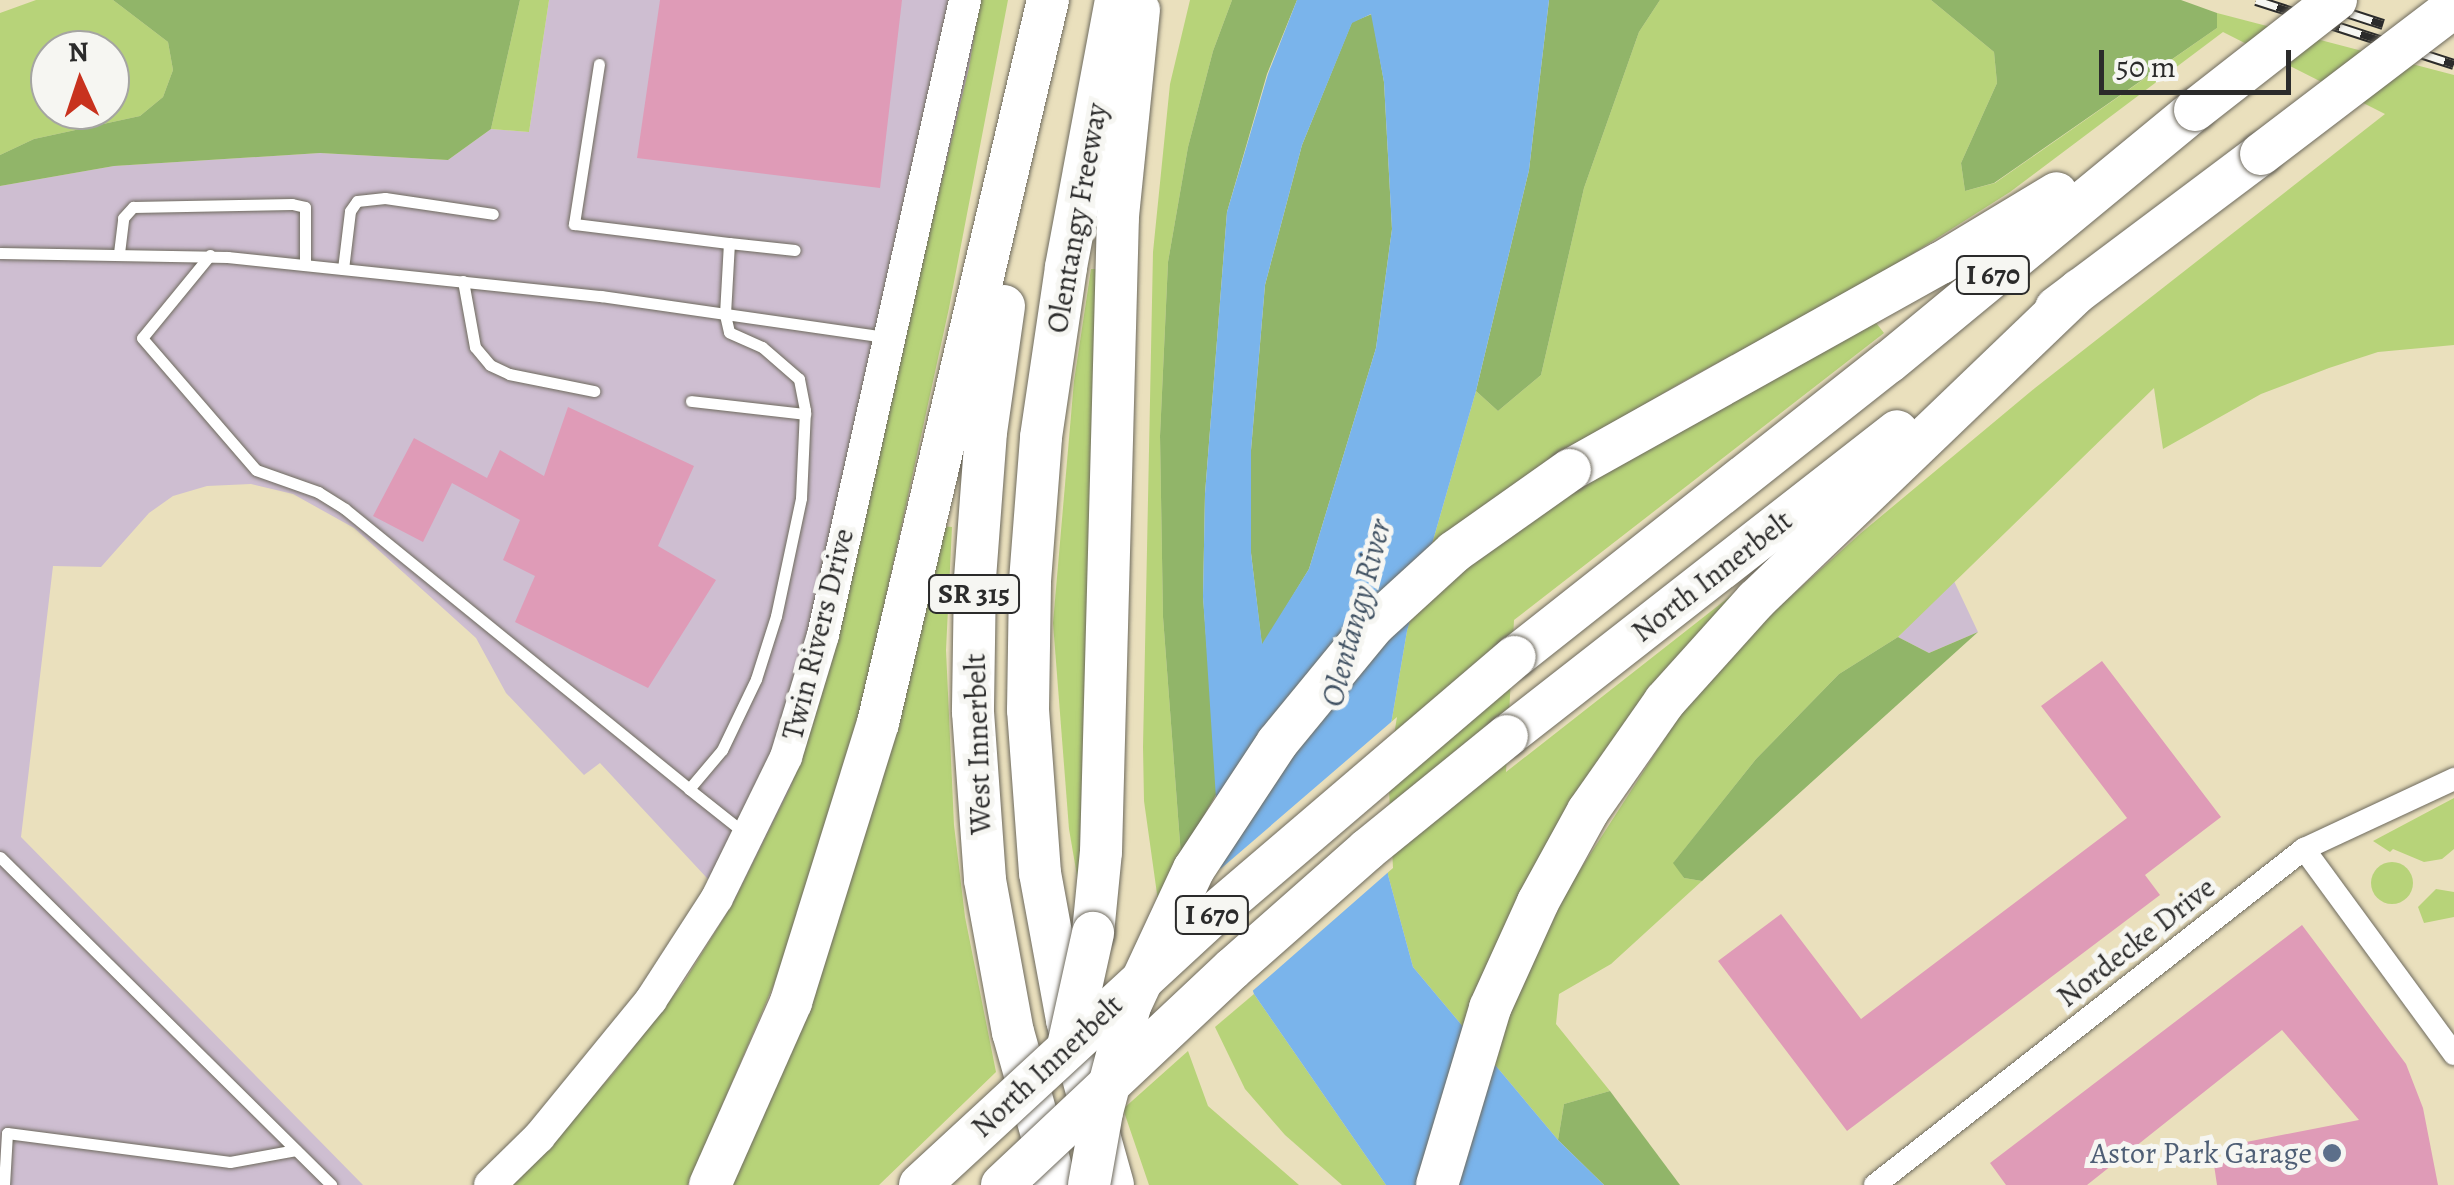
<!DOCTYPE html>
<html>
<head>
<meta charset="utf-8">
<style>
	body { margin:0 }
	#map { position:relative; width:2454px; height:1185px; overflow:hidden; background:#eae0bd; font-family:Alegreya,serif }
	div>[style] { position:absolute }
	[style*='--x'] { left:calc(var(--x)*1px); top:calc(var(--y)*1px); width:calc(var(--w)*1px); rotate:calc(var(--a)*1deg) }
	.industrial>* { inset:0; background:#cebed1 }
	.green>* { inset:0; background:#b7d379 }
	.round { border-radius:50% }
	.forest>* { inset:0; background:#91b569 }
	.water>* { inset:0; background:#7ab4eb }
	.pier>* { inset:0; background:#eae0bd }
	.building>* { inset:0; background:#df9bb7 }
	.roads { filter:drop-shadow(0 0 2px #6e6a5e) drop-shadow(0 0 2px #6e6a5e) }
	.lane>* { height:11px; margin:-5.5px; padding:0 5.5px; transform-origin:5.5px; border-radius:5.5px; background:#fff }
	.street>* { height:22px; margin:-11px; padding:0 11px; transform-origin:11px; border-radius:11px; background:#fff }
	.secondary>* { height:32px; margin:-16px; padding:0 16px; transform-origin:16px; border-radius:16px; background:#fff }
	.highway>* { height:42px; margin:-21px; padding:0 21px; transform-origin:21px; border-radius:21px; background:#fff }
	.rail>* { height:11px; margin-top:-5.5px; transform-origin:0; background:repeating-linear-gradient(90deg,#f6f6f2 0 22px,#2b2b2b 0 44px); box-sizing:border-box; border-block:2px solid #2b2b2b }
	.bridges { filter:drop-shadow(0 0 2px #6e6a5e) drop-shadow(0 0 2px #6e6a5e) }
	.highway-bridge>* { height:42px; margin:-21px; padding:0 21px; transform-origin:21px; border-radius:21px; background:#fff }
	.dots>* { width:28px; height:28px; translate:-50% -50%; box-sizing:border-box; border:5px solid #f6f6f2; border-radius:50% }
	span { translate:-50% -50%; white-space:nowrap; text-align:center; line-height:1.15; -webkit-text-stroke:10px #f6f6f2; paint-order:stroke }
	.shield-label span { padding:2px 8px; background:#f6f6f2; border:2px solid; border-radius:8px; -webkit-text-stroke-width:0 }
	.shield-label { font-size:28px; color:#2b2b2b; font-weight:700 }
	.street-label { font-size:30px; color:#2b2b2b }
	.service-label { font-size:30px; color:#4e5e75 }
	.right { translate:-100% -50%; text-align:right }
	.water-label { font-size:32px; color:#435465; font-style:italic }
	.north { position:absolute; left:30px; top:30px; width:100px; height:100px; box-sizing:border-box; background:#f6f6f2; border:2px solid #a5a5a2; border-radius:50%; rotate:357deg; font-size:28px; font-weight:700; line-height:40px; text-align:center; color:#2b2b2b }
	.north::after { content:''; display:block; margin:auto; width:35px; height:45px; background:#c8321e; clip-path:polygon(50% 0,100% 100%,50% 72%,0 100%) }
	.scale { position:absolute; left:2099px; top:50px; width:192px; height:45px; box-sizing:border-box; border:5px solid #2b2b2b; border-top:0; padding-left:12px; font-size:30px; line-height:35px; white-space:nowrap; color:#2b2b2b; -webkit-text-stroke:8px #f6f6f2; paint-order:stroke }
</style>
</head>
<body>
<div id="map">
	<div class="industrial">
		<i style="clip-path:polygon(549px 0,980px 0,969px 68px,876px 453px,842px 621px,791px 786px,732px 905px,600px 763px,584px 775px,506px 693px,476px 638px,354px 528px,293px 494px,251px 484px,207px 486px,173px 496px,149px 513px,101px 567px,53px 566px,21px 837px,363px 1185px,0 1185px,0 186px,114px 166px,320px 153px,448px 160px,491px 129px,529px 132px)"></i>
		<i style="clip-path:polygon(1953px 579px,1978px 632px,1929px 653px,1898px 637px)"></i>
	</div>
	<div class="green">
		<i style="clip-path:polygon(evenodd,36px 0,113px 0,168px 42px,173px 70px,163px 97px,140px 116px,34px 139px,0 155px,0 13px,36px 0,50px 50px,110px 50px,110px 110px,50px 110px,50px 50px)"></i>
		<i style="clip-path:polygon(520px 0,549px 0,529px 132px,491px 129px)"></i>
		<i style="clip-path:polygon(980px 0,1008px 0,949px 308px,850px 761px,795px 935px,688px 1185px,509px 1185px,613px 1074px,684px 982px,732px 905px,791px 786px,842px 621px,876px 453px,969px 68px)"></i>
		<i style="clip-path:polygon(1190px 0,1232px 0,1213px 51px,1188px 147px,1168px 262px,1160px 436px,1163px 617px,1181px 856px,1158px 901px,1144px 801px,1143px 747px,1153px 252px,1170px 84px)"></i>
		<i style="clip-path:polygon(evenodd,1660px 0,1931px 0,1994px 52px,1997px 83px,1961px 163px,1965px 191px,1995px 183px,2217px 28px,2217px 13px,2454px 75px,2454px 345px,2378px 352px,2329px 368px,2261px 394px,2163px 449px,2154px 388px,1898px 637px,1839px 674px,1756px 759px,1674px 862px,1684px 878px,1702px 881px,1611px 964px,1559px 994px,1556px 1024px,1610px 1091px,1564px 1104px,1558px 1140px,1413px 967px,1388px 875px,1383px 771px,1407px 631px,1476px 391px,1498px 411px,1541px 375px,1584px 188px,1639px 32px,1660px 0,2223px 32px,2385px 114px,2035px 388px,1861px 533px,1751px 632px,1685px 707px,1569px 887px,1548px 931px,1644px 705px,1739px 599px,1733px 594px,1506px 772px,1514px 620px,1884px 333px,1873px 319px,1616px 463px,1539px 467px,1684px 381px,1868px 282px,2010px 192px,2223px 32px)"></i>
		<i style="clip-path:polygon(1091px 269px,1101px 269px,1082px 905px,1069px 829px,1053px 623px,1074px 381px)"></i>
		<i style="clip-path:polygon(941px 526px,952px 527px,946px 650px,954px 825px,965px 917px,996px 1072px,879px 1185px,724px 1185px)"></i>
		<i style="clip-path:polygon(2454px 798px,2454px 849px,2442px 859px,2424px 862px,2393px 849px,2390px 852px,2373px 841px)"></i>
		<i class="round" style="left:2371px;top:862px;width:42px;height:42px"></i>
		<i style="clip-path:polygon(2436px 889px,2454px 892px,2454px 917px,2424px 923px,2418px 907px)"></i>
		<i style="clip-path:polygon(1254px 994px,1386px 1185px,1342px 1185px,1285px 1135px,1245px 1089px,1215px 1027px)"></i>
		<i style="clip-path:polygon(1188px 1051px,1208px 1106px,1299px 1185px,1149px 1185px,1123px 1109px)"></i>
	</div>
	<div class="forest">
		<i style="clip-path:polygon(113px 0,520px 0,491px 129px,448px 160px,320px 153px,114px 166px,0 186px,0 155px,34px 139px,140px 116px,163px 97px,173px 70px,168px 42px)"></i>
		<i style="clip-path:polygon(1232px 0,1297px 0,1267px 74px,1227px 212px,1205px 494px,1203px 597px,1218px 791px,1181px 856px,1163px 617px,1160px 436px,1168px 262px,1188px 147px,1213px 51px)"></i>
		<i style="clip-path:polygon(1549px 0,1660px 0,1639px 32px,1584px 188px,1541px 375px,1498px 411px,1476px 391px,1529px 170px)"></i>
		<i style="clip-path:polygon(1931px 0,2181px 0,2217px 13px,2217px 28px,1994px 183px,1965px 191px,1961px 163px,1997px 83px,1994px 52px)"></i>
		<i style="clip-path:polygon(1372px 14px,1384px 82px,1392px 229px,1376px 348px,1309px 569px,1262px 646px,1251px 553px,1251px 450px,1265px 285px,1302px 145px,1352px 22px)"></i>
		<i style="clip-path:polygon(1978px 632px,1702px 881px,1684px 878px,1673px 863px,1756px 759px,1839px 674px,1898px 637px,1929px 653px)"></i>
		<i style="clip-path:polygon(1610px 1091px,1680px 1185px,1604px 1185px,1558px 1140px,1564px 1104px)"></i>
	</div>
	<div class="water">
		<i style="clip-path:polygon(evenodd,1297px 0,1549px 0,1529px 170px,1476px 391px,1407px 631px,1383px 771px,1388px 875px,1413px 967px,1558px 1140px,1604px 1185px,1386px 1185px,1254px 994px,1223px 907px,1203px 597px,1205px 494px,1227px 212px,1268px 74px,1297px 0,1371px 14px,1384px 82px,1392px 229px,1376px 348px,1309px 569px,1262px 644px,1251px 553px,1251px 450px,1265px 285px,1302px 145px,1352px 23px,1371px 14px)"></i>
	</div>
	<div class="pier">
		<i style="clip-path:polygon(1397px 717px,1388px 771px,1393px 868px,1249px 994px,1218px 908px,1217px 872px)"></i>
	</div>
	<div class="building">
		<i style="clip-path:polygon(660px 0,902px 0,880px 188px,637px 158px)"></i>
		<i style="clip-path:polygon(568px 407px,694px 466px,658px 546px,716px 580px,648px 688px,515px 622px,535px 576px,503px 560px,520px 520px,452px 483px,423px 542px,373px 516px,414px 438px,487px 478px,500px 450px,544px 476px)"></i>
		<i style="clip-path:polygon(2102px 661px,2221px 817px,2145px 875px,2160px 895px,1847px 1131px,1718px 961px,1781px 914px,1861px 1019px,2127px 818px,2041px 706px)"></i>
		<i style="clip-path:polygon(2302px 925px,2406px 1064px,2423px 1108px,2438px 1185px,2217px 1185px,2214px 1165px,2234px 1161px,2231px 1145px,2359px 1120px,2282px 1030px,2087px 1185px,2006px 1185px,1990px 1163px)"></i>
	</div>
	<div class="roads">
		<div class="lane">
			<i style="--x:599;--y:64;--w:162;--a:98.9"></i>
			<i style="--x:574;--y:224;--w:156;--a:7"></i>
			<i style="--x:0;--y:253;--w:228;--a:1"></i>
			<i style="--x:228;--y:257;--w:375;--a:6"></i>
			<i style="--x:601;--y:296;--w:287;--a:8.2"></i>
			<i style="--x:119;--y:253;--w:35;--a:-83"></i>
			<i style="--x:123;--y:218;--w:15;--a:-48"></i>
			<i style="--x:133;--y:207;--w:159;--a:-1.1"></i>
			<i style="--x:292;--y:204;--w:13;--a:13"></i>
			<i style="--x:305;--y:207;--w:58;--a:90"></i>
			<i style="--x:210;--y:255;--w:107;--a:129.3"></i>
			<i style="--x:142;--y:338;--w:174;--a:49.2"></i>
			<i style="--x:256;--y:470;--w:66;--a:19.5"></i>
			<i style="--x:318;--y:492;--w:32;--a:32"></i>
			<i style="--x:345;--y:509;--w:444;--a:39.1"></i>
			<i style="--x:343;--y:269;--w:58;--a:-83.1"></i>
			<i style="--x:350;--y:211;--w:12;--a:-55"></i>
			<i style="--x:357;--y:201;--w:28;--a:-6"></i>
			<i style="--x:385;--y:198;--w:109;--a:8.4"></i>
			<i style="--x:463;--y:281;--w:67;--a:79.7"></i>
			<i style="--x:475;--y:347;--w:23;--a:50"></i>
			<i style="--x:490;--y:365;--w:21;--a:25"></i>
			<i style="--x:509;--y:374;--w:87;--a:11.3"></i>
			<i style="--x:691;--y:401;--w:115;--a:6.5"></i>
			<i style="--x:747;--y:835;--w:74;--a:-141.6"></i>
			<i style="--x:689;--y:789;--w:51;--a:-49.8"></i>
			<i style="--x:722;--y:750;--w:79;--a:-64.4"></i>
			<i style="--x:756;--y:679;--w:66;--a:-72.4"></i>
			<i style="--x:776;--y:616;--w:121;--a:-78"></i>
			<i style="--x:801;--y:498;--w:88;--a:-87.4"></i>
			<i style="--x:805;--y:410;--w:32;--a:-101"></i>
			<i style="--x:799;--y:379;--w:49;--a:-139.1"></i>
			<i style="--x:762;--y:347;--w:36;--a:-156"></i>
			<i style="--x:729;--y:332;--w:18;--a:-103"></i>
			<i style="--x:725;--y:314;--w:71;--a:-86.8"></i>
			<i style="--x:729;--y:243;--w:66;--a:6.1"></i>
			<i style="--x:0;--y:857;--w:466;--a:44.7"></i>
			<i style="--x:4;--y:1185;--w:52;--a:-86.7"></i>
			<i style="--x:7;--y:1133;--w:225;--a:7.4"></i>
			<i style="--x:230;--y:1162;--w:67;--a:-10.3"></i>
		</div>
		<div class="street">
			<i style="--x:2304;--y:849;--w:254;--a:53.8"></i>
			<i style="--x:1875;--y:1185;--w:545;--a:-38.07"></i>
			<i style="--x:2304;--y:849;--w:166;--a:-25"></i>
		</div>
		<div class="secondary">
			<i style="--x:490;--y:1185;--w:69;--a:-44.4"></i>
			<i style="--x:539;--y:1137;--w:177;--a:-50.7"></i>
			<i style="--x:651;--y:1000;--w:121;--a:-57.1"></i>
			<i style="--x:717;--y:898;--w:157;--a:-63.9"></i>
			<i style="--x:786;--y:757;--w:127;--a:-73.1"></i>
			<i style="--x:823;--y:635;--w:651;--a:-77.39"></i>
		</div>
		<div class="highway">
			<i style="--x:1004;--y:306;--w:127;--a:98.1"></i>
			<i style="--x:986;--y:432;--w:147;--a:94.3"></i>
			<i style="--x:975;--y:579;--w:133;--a:90.9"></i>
			<i style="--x:973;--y:712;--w:168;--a:85.9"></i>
			<i style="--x:985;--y:880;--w:155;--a:79.6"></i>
			<i style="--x:1013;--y:1032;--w:159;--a:74.3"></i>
			<i style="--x:2056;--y:308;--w:256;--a:-36.9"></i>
			<i style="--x:1570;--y:470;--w:425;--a:-29.2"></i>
			<i style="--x:1941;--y:263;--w:135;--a:-31.1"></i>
			<i style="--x:1515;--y:657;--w:476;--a:-38.3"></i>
			<i style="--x:1889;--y:362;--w:396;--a:-39.5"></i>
			<i style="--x:1507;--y:736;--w:495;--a:-38"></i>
			<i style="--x:1093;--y:933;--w:81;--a:-84.4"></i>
			<i style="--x:1101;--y:852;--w:636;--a:-88.47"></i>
			<i style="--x:1118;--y:216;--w:207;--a:-84.2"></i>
			<i style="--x:710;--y:1185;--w:200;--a:-66.1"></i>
			<i style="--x:791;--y:1002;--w:292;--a:-72.7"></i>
			<i style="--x:878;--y:723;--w:743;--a:-76.77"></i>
			<i style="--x:1113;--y:1185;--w:171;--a:-105.6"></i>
			<i style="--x:1067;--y:1020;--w:149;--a:-100.4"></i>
			<i style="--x:1040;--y:873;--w:163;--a:-94.2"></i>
			<i style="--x:1028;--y:710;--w:129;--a:-89.1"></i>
			<i style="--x:1030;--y:581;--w:144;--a:-85.6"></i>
			<i style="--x:1041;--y:437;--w:172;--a:-81.6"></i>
			<i style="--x:1066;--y:267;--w:272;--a:-79.4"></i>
			<i style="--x:1437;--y:1185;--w:185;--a:-73.3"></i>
			<i style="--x:1490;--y:1008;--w:116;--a:-65.6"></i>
			<i style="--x:1538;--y:902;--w:104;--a:-61.2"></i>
			<i style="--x:1588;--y:811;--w:134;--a:-55"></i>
			<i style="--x:1665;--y:701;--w:136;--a:-48"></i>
			<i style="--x:1756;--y:600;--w:448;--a:-43.8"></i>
		</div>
	</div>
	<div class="rail">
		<i style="--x:2256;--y:0;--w:208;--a:17.9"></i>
		<i style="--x:2309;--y:0;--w:78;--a:18"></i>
	</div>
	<div class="bridges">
		<div class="highway-bridge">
			<i style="--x:2195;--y:110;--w:179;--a:-38"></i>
			<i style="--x:2261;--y:154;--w:243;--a:-37.3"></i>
			<i style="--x:1068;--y:1046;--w:116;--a:-77.5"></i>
			<i style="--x:920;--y:1185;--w:393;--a:-42.7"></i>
			<i style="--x:1209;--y:918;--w:402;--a:-40.5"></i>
			<i style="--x:1002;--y:1185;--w:316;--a:-43.2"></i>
			<i style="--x:1232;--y:969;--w:181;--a:-41.4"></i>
			<i style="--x:1368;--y:849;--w:179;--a:-39.1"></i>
			<i style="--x:1089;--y:1185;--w:74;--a:-79.9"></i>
			<i style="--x:1102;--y:1112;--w:110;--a:-75.2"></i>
			<i style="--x:1130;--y:1006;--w:151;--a:-65"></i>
			<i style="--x:1194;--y:869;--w:151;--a:-56.6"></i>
			<i style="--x:1277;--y:743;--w:151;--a:-50.6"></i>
			<i style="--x:1373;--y:626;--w:110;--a:-42.4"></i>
			<i style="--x:1454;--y:552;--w:142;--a:-35.3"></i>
		</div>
	</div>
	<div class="dots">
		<i style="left:2332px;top:1153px;background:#5c6f8a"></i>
	</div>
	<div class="shield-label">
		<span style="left:1993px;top:275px">I 670</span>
		<span style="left:974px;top:594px">SR 315</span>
		<span style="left:1212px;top:915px">I 670</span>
	</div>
	<div class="street-label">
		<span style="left:1077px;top:218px;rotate:-80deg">Olentangy Freeway</span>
		<span style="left:1712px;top:576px;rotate:-38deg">North Innerbelt</span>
		<span style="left:818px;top:634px;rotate:-76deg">Twin Rivers Drive</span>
		<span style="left:978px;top:744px;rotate:-92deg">West Innerbelt</span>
		<span style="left:2136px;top:942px;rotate:-38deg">Nordecke Drive</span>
		<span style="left:1047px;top:1066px;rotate:-43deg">North Innerbelt</span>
	</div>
	<div class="service-label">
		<span class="right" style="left:2312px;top:1153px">Astor Park Garage</span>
	</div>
	<div class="water-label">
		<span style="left:1356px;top:613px;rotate:-75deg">Olentangy River</span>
	</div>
	<div class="north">N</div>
	<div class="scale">50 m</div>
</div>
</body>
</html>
